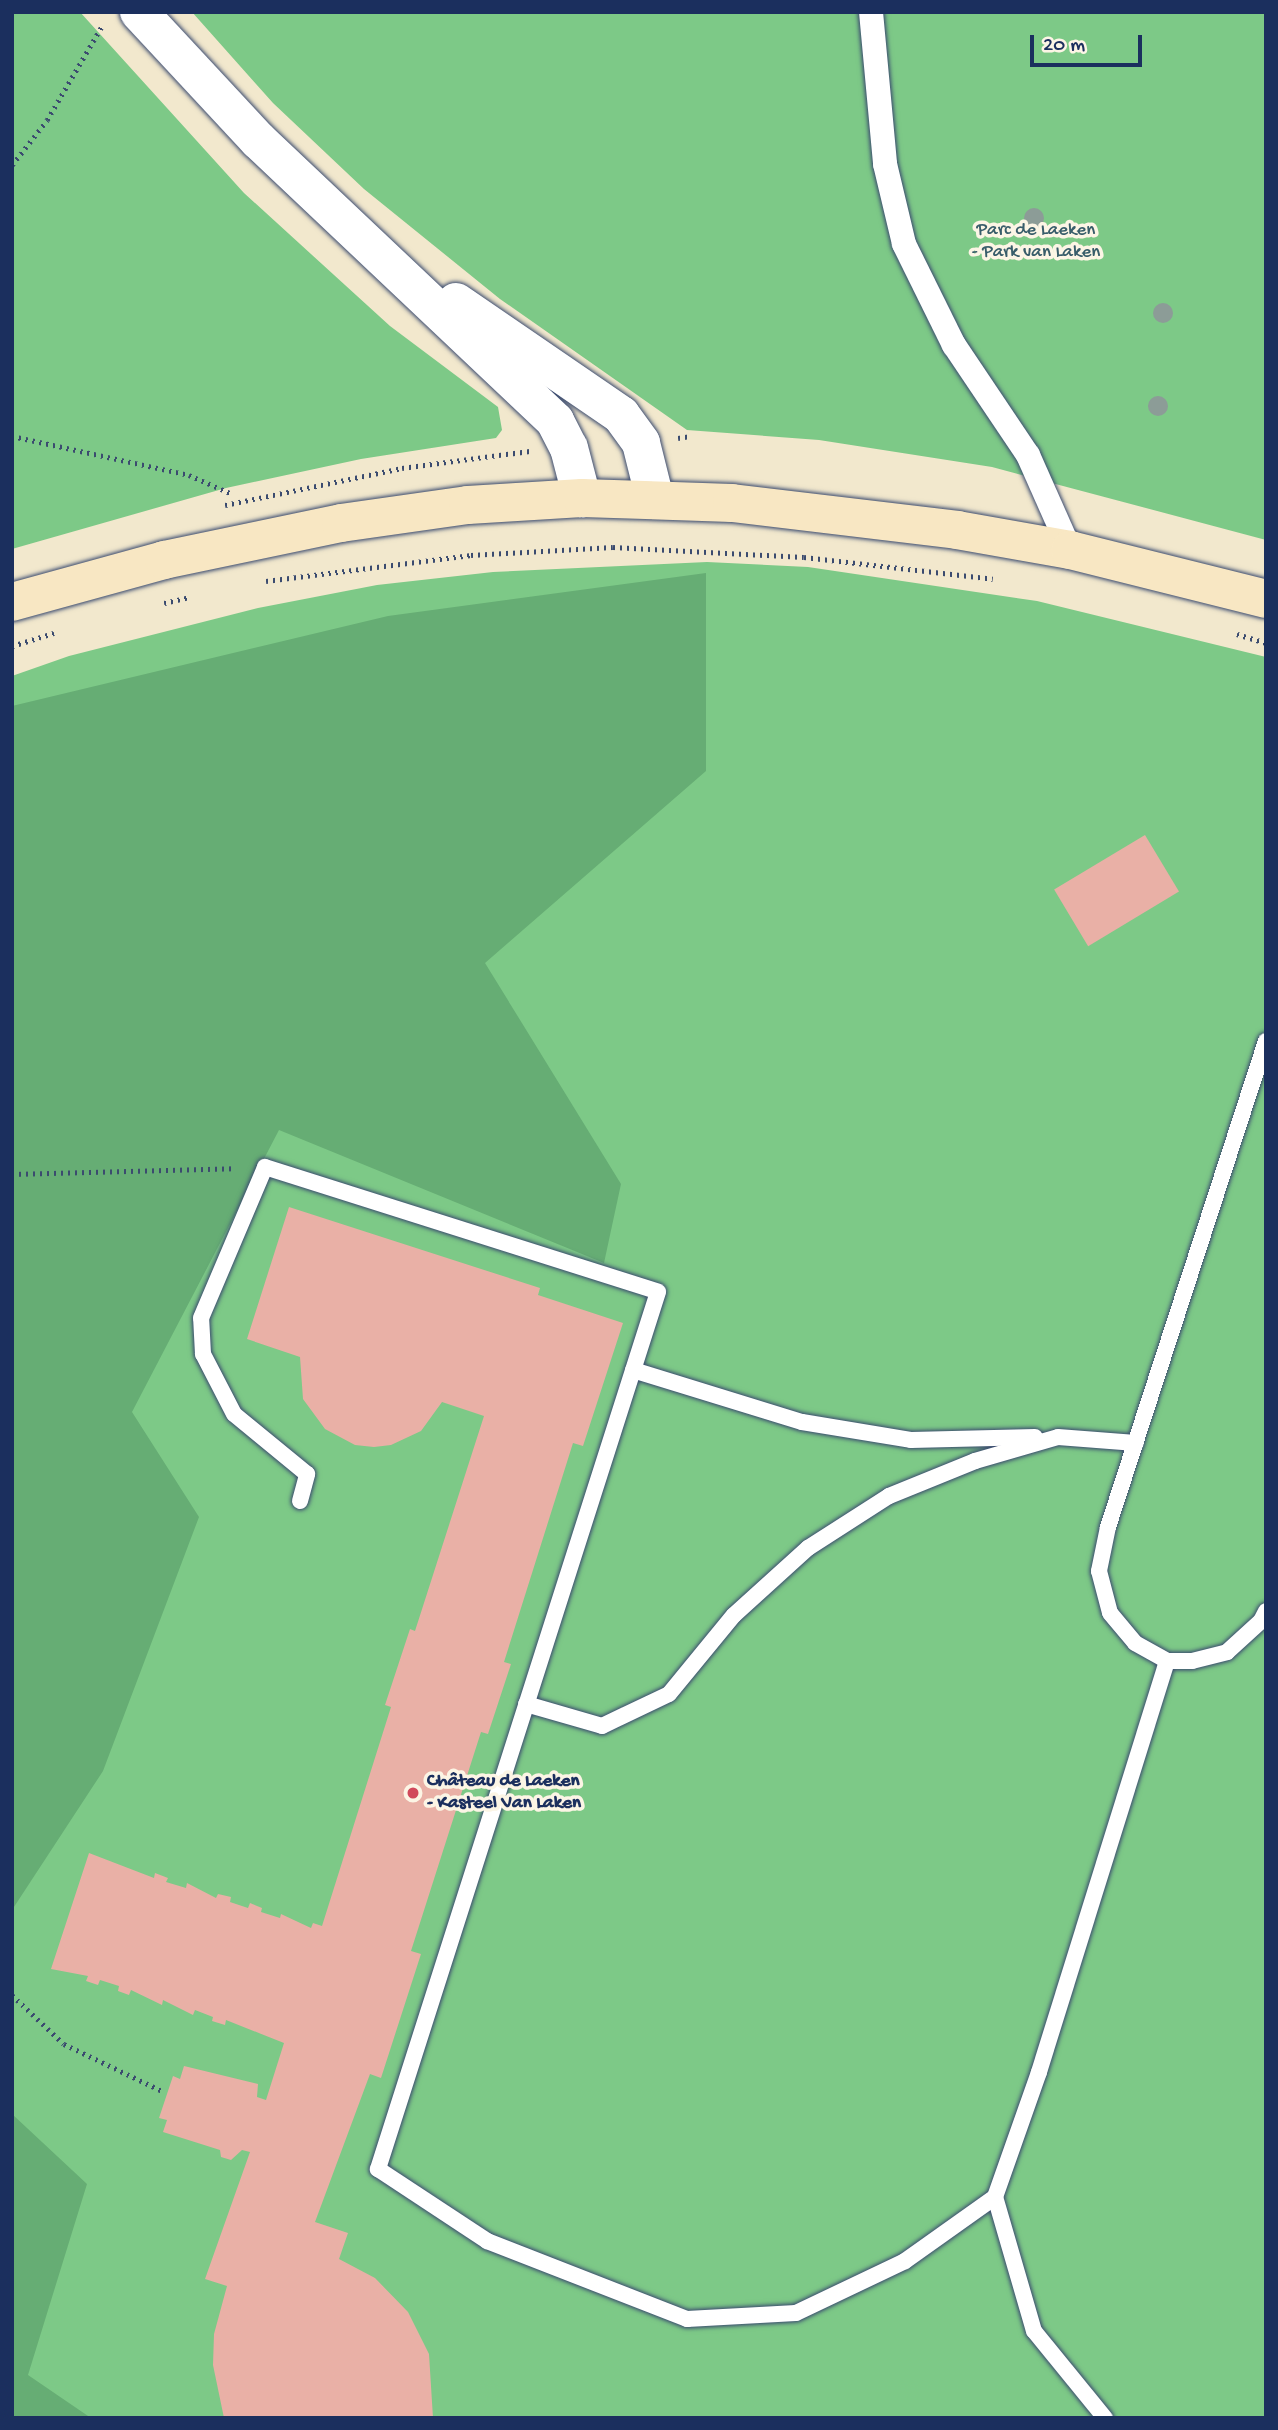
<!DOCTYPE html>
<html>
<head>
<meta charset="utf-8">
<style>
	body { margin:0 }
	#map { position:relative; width:1278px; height:2430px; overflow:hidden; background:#f2e8cd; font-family:"Gochi Hand",sans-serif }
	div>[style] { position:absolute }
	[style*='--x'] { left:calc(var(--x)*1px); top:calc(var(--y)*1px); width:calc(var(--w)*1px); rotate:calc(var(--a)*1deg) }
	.green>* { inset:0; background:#7dc987 }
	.forest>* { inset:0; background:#66ad74 }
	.building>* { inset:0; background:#e9b0a6; transform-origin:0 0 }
	.path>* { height:4.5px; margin-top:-2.25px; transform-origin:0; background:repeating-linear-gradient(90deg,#3b4b6f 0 2px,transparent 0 7px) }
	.roads { filter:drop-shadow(0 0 2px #3b4b6f) drop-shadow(0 0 2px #3b4b6f) }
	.service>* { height:16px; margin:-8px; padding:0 8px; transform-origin:8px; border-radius:8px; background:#fff }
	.pedestrian>* { height:24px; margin:-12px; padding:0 12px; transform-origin:12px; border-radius:12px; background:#fff }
	.tertiary>* { height:38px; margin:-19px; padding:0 19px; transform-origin:19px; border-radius:19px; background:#fff }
	.secondary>* { height:38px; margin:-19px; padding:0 19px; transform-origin:19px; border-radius:19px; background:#f8e7c3 }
	.trees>* { width:20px; height:20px; margin:-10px; border-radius:50%; background:#8c9c97 }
	.dots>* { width:19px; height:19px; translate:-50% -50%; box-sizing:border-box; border:4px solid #fcf5e5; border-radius:50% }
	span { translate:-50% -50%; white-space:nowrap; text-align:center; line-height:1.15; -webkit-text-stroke:7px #fcf5e5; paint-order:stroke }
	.park-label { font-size:19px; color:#385d6a }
	.poi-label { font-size:19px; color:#1b2f5e; font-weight:700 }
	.left { translate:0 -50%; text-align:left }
	.frame { position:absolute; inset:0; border:14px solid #1b2f5e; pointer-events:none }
	.scale { position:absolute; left:1030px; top:35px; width:112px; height:32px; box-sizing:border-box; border:4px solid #1b2f5e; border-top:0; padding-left:9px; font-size:21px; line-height:24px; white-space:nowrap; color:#1b2f5e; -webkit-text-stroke:5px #fcf5e5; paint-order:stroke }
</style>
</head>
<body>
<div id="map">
	<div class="green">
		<i style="clip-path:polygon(12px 12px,80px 12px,244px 193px,390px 326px,498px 407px,502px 430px,496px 438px,361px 459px,226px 488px,12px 549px)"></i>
		<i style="clip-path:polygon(192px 12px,1266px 12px,1266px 540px,992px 467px,819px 440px,687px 430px,500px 299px,364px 189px,273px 103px)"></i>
		<i style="clip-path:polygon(707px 562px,808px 567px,1037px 601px,1266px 657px,1266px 2418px,12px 2418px,12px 676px,69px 656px,258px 608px,377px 585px,493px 572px)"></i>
	</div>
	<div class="forest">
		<i style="clip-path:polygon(706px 573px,706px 771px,485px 963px,621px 1184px,604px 1263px,279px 1130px,132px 1412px,199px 1517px,103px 1771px,12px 1910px,12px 706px,388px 616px)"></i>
		<i style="clip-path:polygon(12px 2114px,87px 2184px,28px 2375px,91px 2418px,12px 2418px)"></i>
	</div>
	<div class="building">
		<i style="left:1145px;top:835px;width:66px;height:106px;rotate:59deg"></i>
		<i style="clip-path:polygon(289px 1207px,540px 1288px,538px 1295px,623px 1323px,583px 1446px,573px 1443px,504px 1662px,511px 1664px,488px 1734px,481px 1732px,411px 1951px,421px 1954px,381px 2078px,370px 2074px,315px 2222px,348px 2233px,339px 2259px,375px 2278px,408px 2312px,429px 2354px,433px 2418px,224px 2418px,213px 2365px,214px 2334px,227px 2286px,205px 2279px,250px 2152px,242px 2150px,231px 2160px,221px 2157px,220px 2150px,163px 2132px,167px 2120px,159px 2118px,173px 2076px,180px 2079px,184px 2066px,258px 2084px,257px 2097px,266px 2100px,284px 2043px,226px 2020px,225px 2025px,212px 2021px,213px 2017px,195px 2010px,193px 2015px,163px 2000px,162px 2005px,131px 1990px,129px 1995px,118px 1991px,119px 1986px,100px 1980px,98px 1985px,86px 1981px,88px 1976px,51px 1969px,89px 1853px,154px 1878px,155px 1873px,168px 1878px,166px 1882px,186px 1888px,187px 1883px,216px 1898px,218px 1894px,231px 1897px,230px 1902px,248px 1908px,250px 1903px,262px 1908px,261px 1912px,280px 1918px,281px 1914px,311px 1928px,313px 1923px,322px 1926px,391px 1707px,385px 1705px,410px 1629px,415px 1631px,484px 1416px,442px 1402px,421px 1431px,391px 1445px,374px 1447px,355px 1445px,325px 1429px,303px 1399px,300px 1357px,247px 1339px)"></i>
	</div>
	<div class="path">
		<i style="--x:12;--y:165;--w:57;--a:-52.1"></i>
		<i style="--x:47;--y:120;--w:111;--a:-59.7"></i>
		<i style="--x:12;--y:436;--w:181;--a:12.4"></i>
		<i style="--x:189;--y:475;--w:45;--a:23.7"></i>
		<i style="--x:678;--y:438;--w:12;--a:-9"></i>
		<i style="--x:225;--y:505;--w:181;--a:-11.8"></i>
		<i style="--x:402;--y:468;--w:129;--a:-7.6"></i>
		<i style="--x:266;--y:581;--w:207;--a:-7.2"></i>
		<i style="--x:471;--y:555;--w:142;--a:-3.2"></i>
		<i style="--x:613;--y:547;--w:191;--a:3"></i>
		<i style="--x:804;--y:557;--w:190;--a:6.6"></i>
		<i style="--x:164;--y:603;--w:26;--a:-13"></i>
		<i style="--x:1237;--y:634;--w:30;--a:17"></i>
		<i style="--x:12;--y:646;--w:44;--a:-17.2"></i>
		<i style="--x:12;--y:1174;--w:223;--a:-1.5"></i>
		<i style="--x:12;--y:1995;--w:71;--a:43.3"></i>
		<i style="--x:64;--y:2044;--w:109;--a:25.6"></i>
	</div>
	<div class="roads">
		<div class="service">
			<i style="--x:1266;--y:1041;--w:511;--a:108.01"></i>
			<i style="--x:1108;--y:1527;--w:45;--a:101.6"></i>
			<i style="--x:1099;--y:1571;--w:43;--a:75.3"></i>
			<i style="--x:1110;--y:1613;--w:39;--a:50"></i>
			<i style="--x:1135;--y:1643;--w:37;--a:29"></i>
			<i style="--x:1167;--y:1661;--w:25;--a:0"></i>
			<i style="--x:1192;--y:1661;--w:36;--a:-14"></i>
			<i style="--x:1227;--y:1652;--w:46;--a:-42.4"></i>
			<i style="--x:1261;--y:1621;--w:11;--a:-63"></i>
			<i style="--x:633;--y:1370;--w:177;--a:17.1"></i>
			<i style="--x:802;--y:1422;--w:110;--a:9.4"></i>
			<i style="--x:911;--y:1440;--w:124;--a:-1.4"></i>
			<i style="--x:300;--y:1501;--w:28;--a:-75"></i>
			<i style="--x:307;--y:1474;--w:94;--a:-140.6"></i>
			<i style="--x:234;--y:1414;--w:68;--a:-117.3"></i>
			<i style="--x:203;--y:1354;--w:36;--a:-93"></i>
			<i style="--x:201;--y:1318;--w:164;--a:-67"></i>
			<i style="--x:265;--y:1167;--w:412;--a:17.6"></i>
			<i style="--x:658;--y:1292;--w:921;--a:107.71"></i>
			<i style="--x:378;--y:2169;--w:131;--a:33.4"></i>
			<i style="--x:487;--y:2241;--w:215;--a:21.3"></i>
			<i style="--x:687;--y:2319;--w:109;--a:-3.2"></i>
			<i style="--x:796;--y:2313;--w:121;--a:-25.5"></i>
			<i style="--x:905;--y:2261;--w:110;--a:-35.4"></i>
			<i style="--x:526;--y:1704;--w:79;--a:16.1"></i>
			<i style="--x:602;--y:1726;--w:74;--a:-25.5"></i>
			<i style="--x:669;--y:1694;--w:102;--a:-50.6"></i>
			<i style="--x:734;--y:1615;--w:100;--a:-42.2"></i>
			<i style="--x:808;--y:1548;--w:96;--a:-32.7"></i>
			<i style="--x:889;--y:1496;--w:93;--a:-22.1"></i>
			<i style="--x:975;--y:1461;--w:86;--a:-16.1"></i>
			<i style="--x:1058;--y:1437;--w:78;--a:4.4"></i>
			<i style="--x:1105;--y:2418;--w:112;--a:-129.2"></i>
			<i style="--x:1034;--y:2331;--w:140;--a:-106.2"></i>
			<i style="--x:995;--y:2197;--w:133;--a:-70.6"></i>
			<i style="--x:1039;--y:2072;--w:430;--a:-72.7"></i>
		</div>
		<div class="pedestrian">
			<i style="--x:871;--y:12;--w:153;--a:84.7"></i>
			<i style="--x:885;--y:164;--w:82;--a:76.6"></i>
			<i style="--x:904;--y:244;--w:113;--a:63.7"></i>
			<i style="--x:954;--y:345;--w:133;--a:56.1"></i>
			<i style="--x:1028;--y:455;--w:104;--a:66.1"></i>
		</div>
		<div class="tertiary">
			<i style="--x:139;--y:12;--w:175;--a:47.1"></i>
			<i style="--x:258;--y:140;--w:409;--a:43.4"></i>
			<i style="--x:555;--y:421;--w:30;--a:63"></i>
			<i style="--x:569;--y:448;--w:52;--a:75.4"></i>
			<i style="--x:456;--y:302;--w:200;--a:34.4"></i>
			<i style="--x:621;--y:415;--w:34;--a:54"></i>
			<i style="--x:641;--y:443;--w:58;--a:76"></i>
		</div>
		<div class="secondary">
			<i style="--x:12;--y:602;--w:158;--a:-15.4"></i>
			<i style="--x:164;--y:560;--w:181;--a:-11.8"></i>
			<i style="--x:341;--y:523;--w:128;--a:-8.1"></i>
			<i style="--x:468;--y:505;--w:114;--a:-3.5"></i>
			<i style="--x:582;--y:498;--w:150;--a:1.9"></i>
			<i style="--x:732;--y:503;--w:227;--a:6.8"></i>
			<i style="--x:957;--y:530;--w:115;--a:10"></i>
			<i style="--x:1070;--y:550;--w:202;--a:14"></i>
		</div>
	</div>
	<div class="trees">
		<i style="left:1034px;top:218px"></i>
		<i style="left:1163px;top:313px"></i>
		<i style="left:1158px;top:406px"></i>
	</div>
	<div class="dots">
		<i style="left:413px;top:1793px;background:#d1495b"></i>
	</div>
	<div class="park-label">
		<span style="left:1036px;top:242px">Parc de Laeken<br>- Park van Laken</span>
	</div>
	<div class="poi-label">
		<span class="left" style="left:427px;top:1793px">Château de Laeken<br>- Kasteel Van Laken</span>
	</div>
	<div class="frame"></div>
	<div class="scale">20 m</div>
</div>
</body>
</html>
